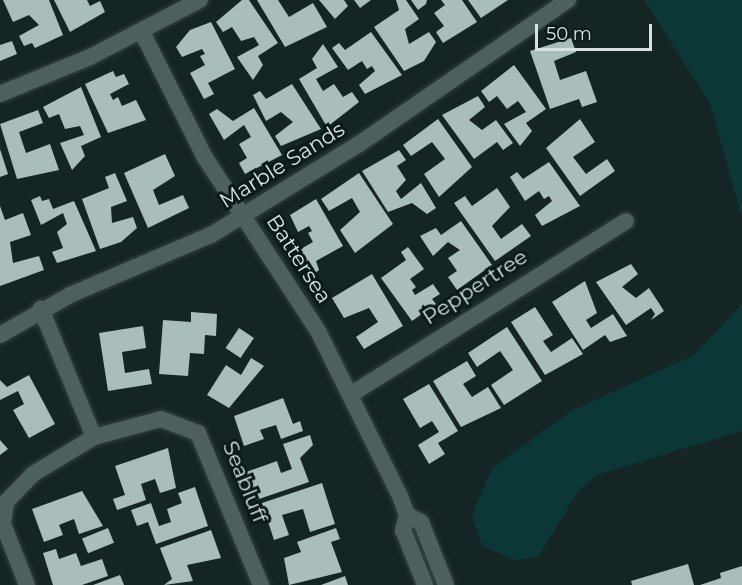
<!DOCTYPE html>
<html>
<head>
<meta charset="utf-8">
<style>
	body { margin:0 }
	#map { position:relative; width:742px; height:585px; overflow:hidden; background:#152424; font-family:Montserrat,sans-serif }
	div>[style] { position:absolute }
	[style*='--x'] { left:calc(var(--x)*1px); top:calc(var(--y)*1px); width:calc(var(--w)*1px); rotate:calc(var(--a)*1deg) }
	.green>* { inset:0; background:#0c3737 }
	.building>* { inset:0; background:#aabdbd; transform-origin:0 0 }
	.roads { filter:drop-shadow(0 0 2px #354040) drop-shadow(0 0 2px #354040) }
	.minor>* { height:16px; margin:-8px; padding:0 8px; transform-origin:8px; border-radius:8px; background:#4e5f5f }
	span { translate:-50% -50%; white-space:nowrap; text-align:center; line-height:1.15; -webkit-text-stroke:6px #0b1a1b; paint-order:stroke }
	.street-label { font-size:21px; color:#d8e1e1 }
	.scale { position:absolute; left:535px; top:24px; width:117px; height:27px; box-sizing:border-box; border:3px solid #d8e1e1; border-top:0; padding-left:8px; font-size:18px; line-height:21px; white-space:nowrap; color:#d8e1e1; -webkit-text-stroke:4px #0b1a1b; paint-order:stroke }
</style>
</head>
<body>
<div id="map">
	<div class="green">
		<i style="clip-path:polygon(644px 0,742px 0,742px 218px,710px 104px)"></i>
		<i style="clip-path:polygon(742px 304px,742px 431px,597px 475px,578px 492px,538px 557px,515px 560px,482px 546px,472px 515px,492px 468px,571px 411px,694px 355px)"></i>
	</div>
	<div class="building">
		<i style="clip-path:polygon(3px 0,49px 0,63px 35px,35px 48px,32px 43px,24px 46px,19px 36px,39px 25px,29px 15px,13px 22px)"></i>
		<i style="clip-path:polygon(54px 0,87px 0,90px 6px,100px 1px,105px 12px,70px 32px)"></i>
		<i style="clip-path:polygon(242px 0,249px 0,278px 43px,258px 56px,263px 65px,253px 80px,237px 57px,259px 45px,254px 37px,241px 41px,232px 27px,223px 32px,216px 22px)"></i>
		<i style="clip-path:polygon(257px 0,278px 0,289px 17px,313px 3px,327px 27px,285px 47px)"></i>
		<i style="clip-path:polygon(319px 0,344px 0,348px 6px,335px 19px)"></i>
		<i style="clip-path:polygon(354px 0,371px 0,360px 8px)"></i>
		<i style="clip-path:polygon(396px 0,406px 0,419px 19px,405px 29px,409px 44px,429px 32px,436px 42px,424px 61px,404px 71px,374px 27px,399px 10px)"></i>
		<i style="clip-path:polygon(411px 0,427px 0,426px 4px,418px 10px)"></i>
		<i style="clip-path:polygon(441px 0,462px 0,477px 22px,443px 43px,436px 32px,444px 26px,434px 13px,445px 5px)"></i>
		<i style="clip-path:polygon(468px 0,508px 0,481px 18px)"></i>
		<i style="clip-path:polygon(211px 22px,235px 69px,208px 83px,214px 94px,204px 99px,190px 73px,205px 65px,200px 56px,205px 54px,202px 49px,182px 57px,176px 47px,190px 30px)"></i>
		<i style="clip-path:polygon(371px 32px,402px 75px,365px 94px,359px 85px,375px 71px,372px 66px,367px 69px,362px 61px,348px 70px,332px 48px,339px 43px,345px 50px)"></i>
		<i style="clip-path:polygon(571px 38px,576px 52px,554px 61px,560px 80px,586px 71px,597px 102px,582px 107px,579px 99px,550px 109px,530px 51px)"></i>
		<i style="clip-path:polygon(12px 41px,17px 54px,0 61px,0 45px)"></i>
		<i style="clip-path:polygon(323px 44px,338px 67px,316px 79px,323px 91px,334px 84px,343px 97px,352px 92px,359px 102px,327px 127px,299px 79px,317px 68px,312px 59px)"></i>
		<i style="clip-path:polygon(514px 65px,546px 109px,526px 123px,532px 131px,520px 146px,504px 124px,526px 112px,518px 101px,507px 109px,497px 96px,489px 102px,481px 91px)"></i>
		<i style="clip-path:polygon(113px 71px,116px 77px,124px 74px,129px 84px,110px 94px,113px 100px,118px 97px,122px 106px,136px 100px,146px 120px,108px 133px,85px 84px)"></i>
		<i style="clip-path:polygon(292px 84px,321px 129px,281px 146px,275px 136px,293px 122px,281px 112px,266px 121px,253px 95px,260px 91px,266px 99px)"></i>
		<i style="clip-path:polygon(81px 87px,101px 137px,81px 146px,85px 156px,72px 170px,60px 143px,84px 135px,80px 126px,65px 129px,59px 114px,49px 118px,43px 107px)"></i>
		<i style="clip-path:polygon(478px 96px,485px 107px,469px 120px,482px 130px,496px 120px,513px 143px,503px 150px,497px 142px,474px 159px,442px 115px)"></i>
		<i style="clip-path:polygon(254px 108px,282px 155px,245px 174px,239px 163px,247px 158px,239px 144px,251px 137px,244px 125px,224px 140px,209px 114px,217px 109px,233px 121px)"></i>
		<i style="clip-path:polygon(38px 110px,43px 123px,19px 132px,26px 153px,50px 144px,59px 170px,17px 179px,0 124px)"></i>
		<i style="clip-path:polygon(438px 119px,472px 167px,439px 197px,424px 174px,445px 159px,432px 142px,411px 156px,403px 145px)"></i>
		<i style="clip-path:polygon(580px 119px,595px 142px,573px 157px,586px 174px,607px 159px,615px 171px,580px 196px,546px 148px)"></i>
		<i style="clip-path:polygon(0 149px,8px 174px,0 177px)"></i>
		<i style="clip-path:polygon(399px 150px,406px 160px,397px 166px,406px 180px,396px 191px,401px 199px,421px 183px,436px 208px,427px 214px,412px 203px,388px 212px,362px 171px)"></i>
		<i style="clip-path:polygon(165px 154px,175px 176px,153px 190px,159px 205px,183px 195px,189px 208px,148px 228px,124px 173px)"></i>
		<i style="clip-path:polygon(549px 162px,580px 206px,542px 226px,535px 215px,552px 201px,549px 196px,544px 199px,539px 191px,525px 201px,510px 177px,517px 172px,523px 179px)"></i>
		<i style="clip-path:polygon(115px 173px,127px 201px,111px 207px,112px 223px,133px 217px,137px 228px,121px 242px,100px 249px,82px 199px,109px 188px,105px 177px)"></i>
		<i style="clip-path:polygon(359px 173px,393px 224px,355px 253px,340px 230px,360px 212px,352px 198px,329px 211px,321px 199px)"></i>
		<i style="clip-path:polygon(497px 188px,510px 207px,492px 226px,501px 239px,522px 224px,531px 236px,495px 261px,454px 203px,465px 196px,472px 206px)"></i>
		<i style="clip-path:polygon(40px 196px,42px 201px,49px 199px,53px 209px,74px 201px,96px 251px,57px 263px,52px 252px,63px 248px,57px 232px,67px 224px,63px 213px,41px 225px,31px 200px)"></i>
		<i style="clip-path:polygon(316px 199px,343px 246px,316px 261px,319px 270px,314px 274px,299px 250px,313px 242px,308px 233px,312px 231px,309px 226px,298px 232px,290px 215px)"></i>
		<i style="clip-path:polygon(0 206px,5px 220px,23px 213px,31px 235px,10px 242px,13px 263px,39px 256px,44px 270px,0 286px)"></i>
		<i style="clip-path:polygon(461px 221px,492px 265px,457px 290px,448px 277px,457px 271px,448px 258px,460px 250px,448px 242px,433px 256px,420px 236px,436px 228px,441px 235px)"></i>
		<i style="clip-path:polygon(408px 247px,424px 269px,410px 279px,416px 287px,412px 290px,415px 295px,433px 284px,440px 294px,432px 299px,436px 304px,412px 321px,381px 278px,406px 260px,401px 252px)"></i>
		<i style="clip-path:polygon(631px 264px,638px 274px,622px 287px,636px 298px,649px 288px,664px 311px,651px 320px,655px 314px,651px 308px,626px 325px,596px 282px)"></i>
		<i style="clip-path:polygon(372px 274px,403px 326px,364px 349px,356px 337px,378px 322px,369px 308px,344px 318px,332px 298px)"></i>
		<i style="clip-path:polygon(585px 281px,597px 313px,586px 320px,591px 328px,613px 314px,627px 336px,610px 342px,605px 335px,583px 350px,552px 302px)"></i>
		<i style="clip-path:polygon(535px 307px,553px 335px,543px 341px,551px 352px,572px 338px,583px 354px,545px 375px,511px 322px)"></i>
		<i style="clip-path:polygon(191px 312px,217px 314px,216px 336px,205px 335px,204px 354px,190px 353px,188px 376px,159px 374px,163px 320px,191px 322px)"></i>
		<i style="clip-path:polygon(143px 326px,146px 348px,122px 352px,125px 373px,149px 369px,152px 384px,108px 391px,99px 333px)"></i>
		<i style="clip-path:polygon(507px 327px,542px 381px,504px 405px,491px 385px,513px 370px,500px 351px,477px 367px,468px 353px)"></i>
		<i style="left:239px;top:328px;width:18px;height:24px;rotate:34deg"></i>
		<i style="clip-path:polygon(251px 358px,264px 366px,229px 408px,207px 395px,226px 365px,241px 375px)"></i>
		<i style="clip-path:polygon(467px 361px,476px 376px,463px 384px,472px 397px,488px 387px,501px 408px,461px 427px,433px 381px)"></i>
		<i style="clip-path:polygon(29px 375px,55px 424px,29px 438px,13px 410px,24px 404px,18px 391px,0 400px,0 380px,7px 387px)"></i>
		<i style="clip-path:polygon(429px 384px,458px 431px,438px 443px,445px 454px,429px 464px,418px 445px,439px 432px,432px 421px,420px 428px,403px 399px)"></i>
		<i style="clip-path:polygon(283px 398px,293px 424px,300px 421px,303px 431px,281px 439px,276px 425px,260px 430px,264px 439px,244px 446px,234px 416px)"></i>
		<i style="clip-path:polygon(310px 435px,313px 445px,300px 458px,309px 482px,256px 500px,246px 472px,277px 461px,281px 473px,292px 469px,283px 444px)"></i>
		<i style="clip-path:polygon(0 440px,8px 449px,0 455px)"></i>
		<i style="clip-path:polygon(168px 448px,176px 488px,160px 493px,155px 479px,141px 484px,146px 500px,117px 510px,113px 499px,125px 495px,115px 466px)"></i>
		<i style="clip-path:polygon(322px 483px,335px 524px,310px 532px,303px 509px,282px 515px,289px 535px,274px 540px,262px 503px)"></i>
		<i style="clip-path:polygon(195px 487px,208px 526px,156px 544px,148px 522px,137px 526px,131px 510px,151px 503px,159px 526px,171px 522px,167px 509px,182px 503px,178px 493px)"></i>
		<i style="clip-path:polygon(82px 491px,103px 526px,79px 534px,74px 519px,59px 525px,63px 535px,44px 542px,32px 509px)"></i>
		<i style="left:108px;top:528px;width:16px;height:28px;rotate:68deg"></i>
		<i style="clip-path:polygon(336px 528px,340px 539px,331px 542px,342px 572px,289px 585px,284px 558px,301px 552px,297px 542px)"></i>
		<i style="clip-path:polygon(211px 530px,221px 558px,187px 565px,193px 581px,164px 585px,172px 579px,160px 548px)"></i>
		<i style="clip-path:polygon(56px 549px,59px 559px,76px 553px,81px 566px,102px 559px,108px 576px,82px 585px,53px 585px,43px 553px)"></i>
		<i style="clip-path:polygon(688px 564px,694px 585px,632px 585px,631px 581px)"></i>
		<i style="clip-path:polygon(742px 566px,742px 585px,700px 585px,721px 578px,720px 573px)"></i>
		<i style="clip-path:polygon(120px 575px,124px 585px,93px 585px)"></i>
		<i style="clip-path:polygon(345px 576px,348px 585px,321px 585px)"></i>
	</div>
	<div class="roads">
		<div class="minor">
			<i style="--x:142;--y:32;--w:139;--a:63.4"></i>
			<i style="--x:204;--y:156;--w:209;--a:56.9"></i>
			<i style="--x:318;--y:331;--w:184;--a:63.6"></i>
			<i style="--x:400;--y:496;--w:20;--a:70"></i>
			<i style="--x:407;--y:515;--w:16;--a:105"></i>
			<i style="--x:403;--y:530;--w:59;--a:68.2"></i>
			<i style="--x:0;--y:94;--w:97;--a:-22.3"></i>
			<i style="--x:90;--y:57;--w:124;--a:-27.4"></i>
			<i style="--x:0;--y:335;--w:81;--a:-29.7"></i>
			<i style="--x:70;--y:295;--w:153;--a:-23.1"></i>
			<i style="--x:211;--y:235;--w:174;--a:-31.6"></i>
			<i style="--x:359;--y:144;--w:254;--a:-34.6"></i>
			<i style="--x:350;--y:395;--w:326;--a:-32.2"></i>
			<i style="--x:94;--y:437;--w:69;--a:-15"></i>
			<i style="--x:161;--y:419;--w:40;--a:21"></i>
			<i style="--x:198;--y:433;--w:165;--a:67.5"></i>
			<i style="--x:407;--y:515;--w:16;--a:27"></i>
			<i style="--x:421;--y:522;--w:68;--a:68.4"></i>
			<i style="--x:27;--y:585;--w:66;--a:-111.5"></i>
			<i style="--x:3;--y:524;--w:22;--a:-82"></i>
			<i style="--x:6;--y:502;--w:39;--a:-46"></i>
			<i style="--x:33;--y:474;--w:71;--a:-31.2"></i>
			<i style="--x:94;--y:437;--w:139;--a:-112.5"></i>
		</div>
	</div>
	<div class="street-label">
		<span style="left:282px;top:165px;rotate:-32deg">Marble Sands</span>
		<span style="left:299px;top:259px;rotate:57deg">Battersea</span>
		<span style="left:475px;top:287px;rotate:-33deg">Peppertree</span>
		<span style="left:245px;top:482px;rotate:68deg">Seabluff</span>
	</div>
	<div class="scale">50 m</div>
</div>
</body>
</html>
